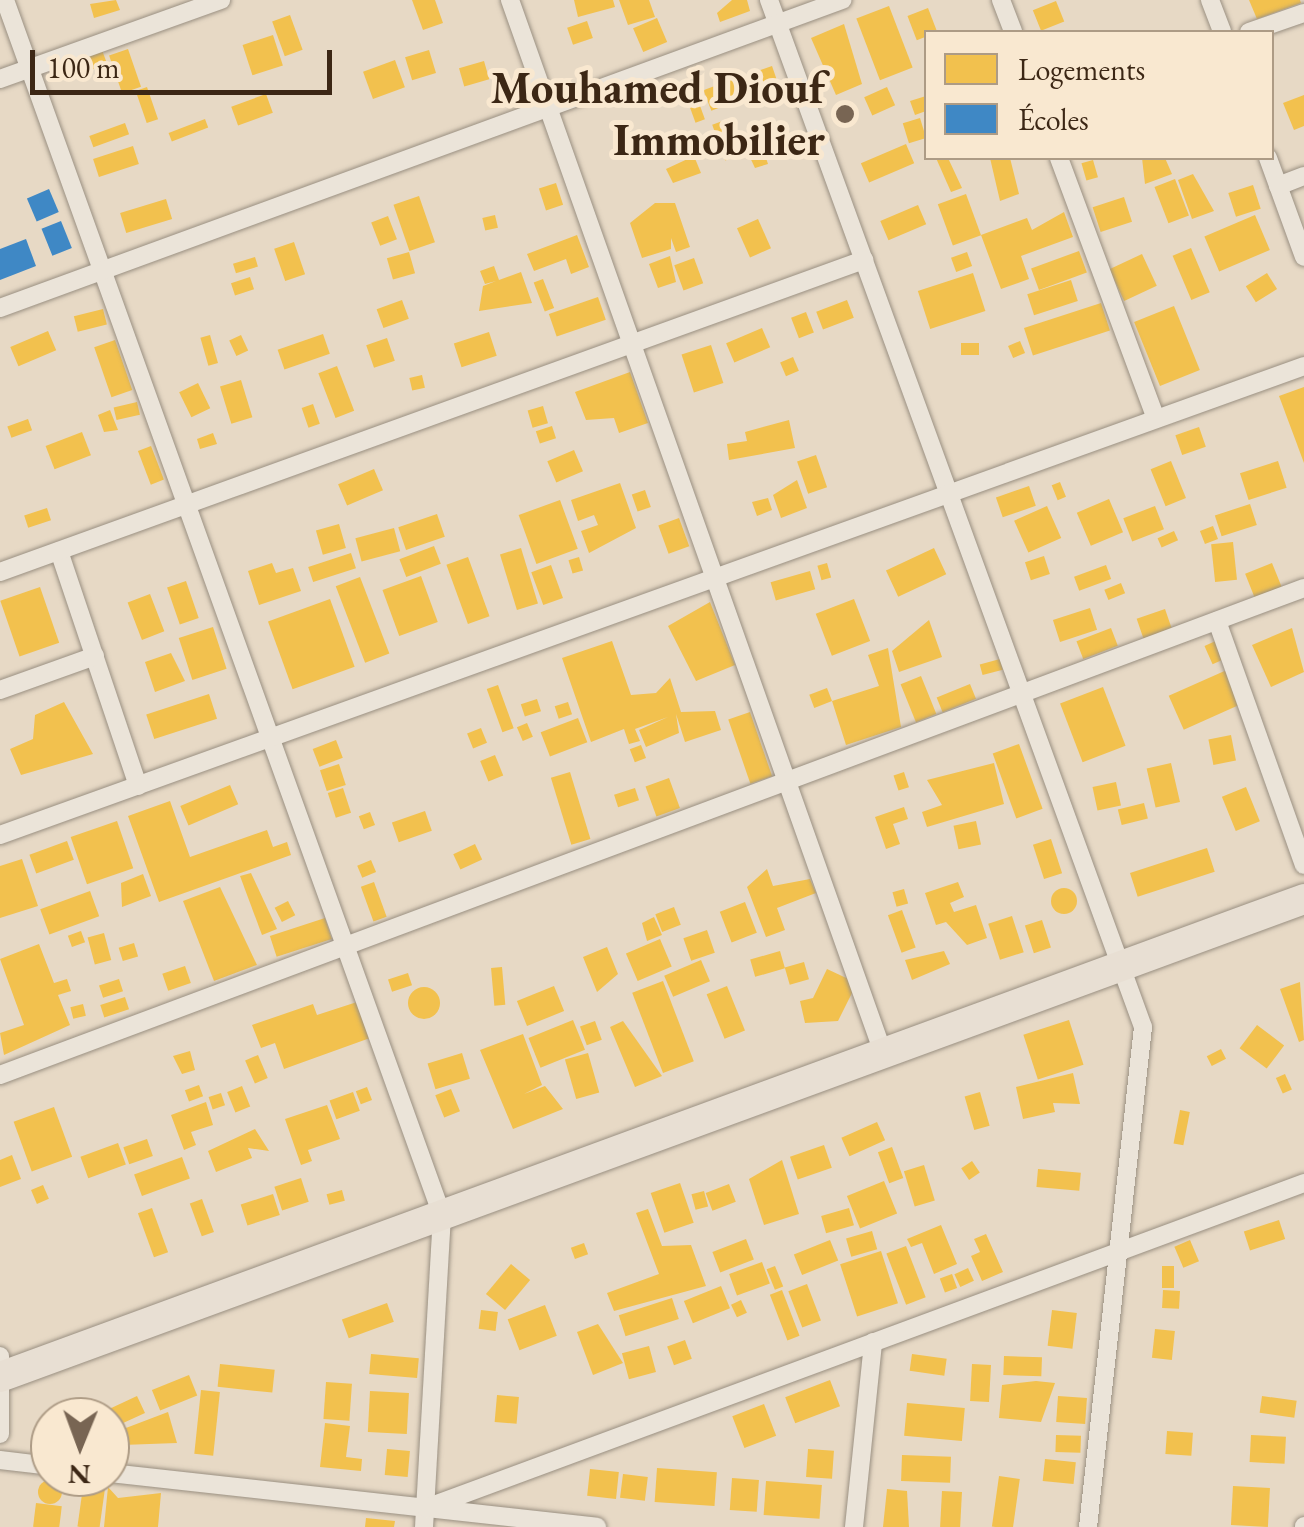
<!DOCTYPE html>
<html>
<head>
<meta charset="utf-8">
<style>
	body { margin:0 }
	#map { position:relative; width:1304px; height:1527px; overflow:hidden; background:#e7d9c5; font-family:"EB Garamond",serif }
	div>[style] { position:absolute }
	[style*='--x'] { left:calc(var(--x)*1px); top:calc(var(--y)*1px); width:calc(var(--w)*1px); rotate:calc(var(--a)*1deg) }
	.homes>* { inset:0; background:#f2c14e; transform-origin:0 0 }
	.round { border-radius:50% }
	.schools>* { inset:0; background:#3f88c5; transform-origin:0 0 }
	.roads { filter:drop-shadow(0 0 2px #9a9082) drop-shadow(0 0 2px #9a9082) }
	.minor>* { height:18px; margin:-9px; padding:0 9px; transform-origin:9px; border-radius:9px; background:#ebe4d9 }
	.trunk>* { height:30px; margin:-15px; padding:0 15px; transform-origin:15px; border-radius:15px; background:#e8dfd3 }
	.dots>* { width:28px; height:28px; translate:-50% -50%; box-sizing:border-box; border:5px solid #f9e8d0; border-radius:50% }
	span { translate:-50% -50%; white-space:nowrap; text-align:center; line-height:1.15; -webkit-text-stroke:10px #f9e8d0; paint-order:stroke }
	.poi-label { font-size:45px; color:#3c2715; font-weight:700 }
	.right { translate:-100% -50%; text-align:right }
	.legend { position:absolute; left:924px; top:30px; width:350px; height:130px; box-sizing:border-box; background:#f9e8d0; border:2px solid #ad9b85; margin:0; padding:12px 18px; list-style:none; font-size:30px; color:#3c2715 }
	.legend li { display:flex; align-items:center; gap:20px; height:50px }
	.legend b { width:50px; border:2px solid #ad9b85 }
	.north { position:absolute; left:30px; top:1397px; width:100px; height:100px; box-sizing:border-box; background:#f9e8d0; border:2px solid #ad9b85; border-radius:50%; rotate:181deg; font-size:28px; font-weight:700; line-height:40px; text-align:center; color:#3c2715 }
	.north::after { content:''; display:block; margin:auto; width:35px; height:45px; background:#786553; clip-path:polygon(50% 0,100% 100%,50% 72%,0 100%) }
	.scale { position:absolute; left:30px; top:50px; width:302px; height:45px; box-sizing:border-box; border:5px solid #3c2715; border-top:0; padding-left:12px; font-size:30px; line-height:35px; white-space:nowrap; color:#3c2715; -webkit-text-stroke:8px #f9e8d0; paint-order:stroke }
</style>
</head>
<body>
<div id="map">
	<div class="homes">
		<i style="clip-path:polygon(116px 0,120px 10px,94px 18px,90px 4px)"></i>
		<i style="clip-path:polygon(412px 0,435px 0,443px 23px,423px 30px)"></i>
		<i style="clip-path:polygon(574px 0,613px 0,615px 7px,578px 17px)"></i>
		<i style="clip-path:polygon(619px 0,649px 0,655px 17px,628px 25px)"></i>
		<i style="clip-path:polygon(732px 0,747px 0,750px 11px,720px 22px,717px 13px)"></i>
		<i style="clip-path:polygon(1249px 0,1300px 0,1301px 3px,1257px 19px)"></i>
		<i style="left:1056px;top:1px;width:22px;height:25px;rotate:68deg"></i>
		<i style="left:889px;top:6px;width:66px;height:35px;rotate:69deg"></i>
		<i style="left:928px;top:8px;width:26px;height:22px;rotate:69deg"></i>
		<i style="left:290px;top:15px;width:37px;height:19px;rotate:70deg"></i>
		<i style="left:657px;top:18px;width:26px;height:26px;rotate:67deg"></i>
		<i style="left:587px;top:21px;width:18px;height:21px;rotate:71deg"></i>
		<i style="clip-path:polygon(844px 24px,862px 84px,836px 95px,811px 38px)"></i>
		<i style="left:273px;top:35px;width:32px;height:32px;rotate:72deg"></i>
		<i style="left:128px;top:49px;width:40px;height:20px;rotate:71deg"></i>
		<i style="left:102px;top:50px;width:15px;height:44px;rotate:70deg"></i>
		<i style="left:429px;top:50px;width:24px;height:25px;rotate:73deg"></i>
		<i style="left:395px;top:60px;width:29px;height:34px;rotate:70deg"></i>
		<i style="left:484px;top:61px;width:19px;height:26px;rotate:74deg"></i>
		<i style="left:772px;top:66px;width:21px;height:16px;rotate:71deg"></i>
		<i style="left:738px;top:77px;width:22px;height:37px;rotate:69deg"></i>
		<i style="left:147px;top:87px;width:34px;height:12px;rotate:71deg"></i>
		<i style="left:887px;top:87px;width:20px;height:25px;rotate:66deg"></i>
		<i style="left:695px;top:92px;width:29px;height:10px;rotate:70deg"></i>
		<i style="left:266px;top:94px;width:20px;height:37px;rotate:70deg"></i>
		<i style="clip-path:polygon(1304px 95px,1304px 126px,1294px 130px,1283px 103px)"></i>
		<i style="clip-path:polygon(926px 96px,926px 111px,915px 115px,910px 101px)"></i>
		<i style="left:731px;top:118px;width:38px;height:20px;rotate:70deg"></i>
		<i style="left:920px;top:118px;width:21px;height:18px;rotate:73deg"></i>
		<i style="left:205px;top:119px;width:9px;height:39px;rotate:69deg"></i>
		<i style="left:125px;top:123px;width:12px;height:38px;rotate:70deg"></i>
		<i style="clip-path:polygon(761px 143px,768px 164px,755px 168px,746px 149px)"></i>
		<i style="left:906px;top:144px;width:21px;height:49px;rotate:67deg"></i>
		<i style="left:133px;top:146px;width:19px;height:42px;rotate:72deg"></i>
		<i style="clip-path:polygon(694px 156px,701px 173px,673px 183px,666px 169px)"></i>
		<i style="clip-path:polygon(936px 158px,948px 158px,962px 188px,951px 192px)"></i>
		<i style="clip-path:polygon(990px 158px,1010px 158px,1019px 194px,1000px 201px)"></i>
		<i style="clip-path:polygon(1142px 158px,1165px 158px,1172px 174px,1145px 184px)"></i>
		<i style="left:1093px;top:160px;width:18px;height:12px;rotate:74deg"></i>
		<i style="clip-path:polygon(1193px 174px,1214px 211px,1192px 219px,1178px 180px)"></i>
		<i style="left:1175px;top:179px;width:39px;height:22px;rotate:69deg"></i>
		<i style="left:556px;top:183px;width:23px;height:18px;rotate:72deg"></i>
		<i style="left:1253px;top:185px;width:25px;height:26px;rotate:72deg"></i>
		<i style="left:966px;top:194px;width:44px;height:30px;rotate:70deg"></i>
		<i style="left:419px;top:196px;width:49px;height:27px;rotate:71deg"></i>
		<i style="left:1124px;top:197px;width:26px;height:33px;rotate:72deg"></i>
		<i style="left:166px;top:199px;width:21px;height:48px;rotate:73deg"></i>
		<i style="clip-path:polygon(655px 203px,675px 203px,690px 247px,676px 252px,671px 238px,671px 249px,642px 258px,630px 223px)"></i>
		<i style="left:918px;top:205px;width:21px;height:41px;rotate:67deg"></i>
		<i style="clip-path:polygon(1064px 212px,1073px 237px,1021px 256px,1029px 279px,1001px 289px,981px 235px,1027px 218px,1032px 230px)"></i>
		<i style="left:495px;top:215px;width:13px;height:13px;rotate:77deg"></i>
		<i style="left:1255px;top:215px;width:38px;height:55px;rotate:67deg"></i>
		<i style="left:388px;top:216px;width:25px;height:18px;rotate:69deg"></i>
		<i style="left:758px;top:219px;width:32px;height:23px;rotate:66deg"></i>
		<i style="clip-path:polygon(577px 235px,589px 267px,571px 274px,566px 259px,534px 271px,527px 254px)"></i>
		<i style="left:294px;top:242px;width:34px;height:21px;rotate:71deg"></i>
		<i style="left:1191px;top:248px;width:48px;height:20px;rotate:67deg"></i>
		<i style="left:1079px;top:251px;width:23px;height:51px;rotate:70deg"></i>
		<i style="left:409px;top:252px;width:22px;height:23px;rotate:74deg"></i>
		<i style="left:967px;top:252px;width:15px;height:17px;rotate:70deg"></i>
		<i style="left:1142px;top:254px;width:35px;height:36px;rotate:65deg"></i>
		<i style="clip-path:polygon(670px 256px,676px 282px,658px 288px,649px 264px)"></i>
		<i style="left:255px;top:257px;width:10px;height:23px;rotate:73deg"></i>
		<i style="left:694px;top:258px;width:27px;height:21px;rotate:70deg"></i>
		<i style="clip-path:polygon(494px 266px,499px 280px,521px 272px,532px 303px,479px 311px,483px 286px,496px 281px,485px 284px,480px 271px)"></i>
		<i style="left:973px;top:273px;width:40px;height:58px;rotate:72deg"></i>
		<i style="left:1267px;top:273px;width:19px;height:25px;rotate:58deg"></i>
		<i style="left:250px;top:277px;width:13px;height:20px;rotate:72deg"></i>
		<i style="left:543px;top:279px;width:31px;height:10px;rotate:69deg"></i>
		<i style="left:1071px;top:280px;width:22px;height:46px;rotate:72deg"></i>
		<i style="left:598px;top:297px;width:24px;height:52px;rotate:71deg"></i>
		<i style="left:402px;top:300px;width:20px;height:27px;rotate:70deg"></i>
		<i style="left:847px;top:300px;width:19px;height:33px;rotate:69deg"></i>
		<i style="left:1101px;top:303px;width:29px;height:81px;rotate:72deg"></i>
		<i style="left:1174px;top:306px;width:69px;height:43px;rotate:68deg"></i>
		<i style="left:103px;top:309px;width:16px;height:30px;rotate:76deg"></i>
		<i style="left:806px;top:312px;width:22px;height:16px;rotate:69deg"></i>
		<i style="left:762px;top:328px;width:21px;height:39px;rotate:67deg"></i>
		<i style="left:48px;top:331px;width:21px;height:41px;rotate:67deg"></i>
		<i style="left:489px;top:332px;width:25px;height:37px;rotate:72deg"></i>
		<i style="left:323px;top:334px;width:21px;height:48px;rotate:71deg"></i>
		<i style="left:210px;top:335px;width:29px;height:10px;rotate:74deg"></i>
		<i style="left:241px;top:335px;width:17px;height:13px;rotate:65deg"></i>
		<i style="left:387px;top:338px;width:24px;height:22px;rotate:71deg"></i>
		<i style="left:115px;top:340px;width:53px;height:22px;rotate:71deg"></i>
		<i style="left:1020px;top:341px;width:13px;height:13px;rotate:67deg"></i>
		<i style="left:979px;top:343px;width:12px;height:18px;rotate:90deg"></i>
		<i style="left:711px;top:345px;width:40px;height:31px;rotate:72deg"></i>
		<i style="left:793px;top:357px;width:15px;height:14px;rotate:67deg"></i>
		<i style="left:337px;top:366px;width:48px;height:20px;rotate:69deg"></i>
		<i style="clip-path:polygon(630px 372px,648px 423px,619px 433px,614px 418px,586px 420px,575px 392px)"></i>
		<i style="left:422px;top:375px;width:13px;height:13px;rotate:77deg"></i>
		<i style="left:241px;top:380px;width:39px;height:22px;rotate:73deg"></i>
		<i style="left:198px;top:383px;width:28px;height:21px;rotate:64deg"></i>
		<i style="clip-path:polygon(1304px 387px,1304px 463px,1279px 396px)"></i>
		<i style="left:137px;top:402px;width:13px;height:24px;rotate:77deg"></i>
		<i style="left:313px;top:404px;width:21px;height:12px;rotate:71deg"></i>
		<i style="left:543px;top:406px;width:18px;height:16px;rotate:74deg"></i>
		<i style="clip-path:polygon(110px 410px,118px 430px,104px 432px,98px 415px)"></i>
		<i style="left:28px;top:419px;width:12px;height:22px;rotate:70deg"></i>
		<i style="clip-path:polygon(789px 420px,795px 448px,729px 460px,727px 444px,747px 441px,745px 432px)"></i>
		<i style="left:552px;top:426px;width:13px;height:17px;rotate:72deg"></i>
		<i style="left:1199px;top:427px;width:21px;height:25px;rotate:71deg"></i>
		<i style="left:82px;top:432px;width:25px;height:39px;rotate:69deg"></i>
		<i style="clip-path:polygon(213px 433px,217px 444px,200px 449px,197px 439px)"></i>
		<i style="left:151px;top:446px;width:36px;height:14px;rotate:69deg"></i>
		<i style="left:574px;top:450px;width:23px;height:29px;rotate:67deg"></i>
		<i style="left:816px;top:455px;width:34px;height:20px;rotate:71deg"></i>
		<i style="left:1171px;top:461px;width:40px;height:22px;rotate:68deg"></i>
		<i style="left:1278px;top:461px;width:28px;height:40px;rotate:72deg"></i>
		<i style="left:374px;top:469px;width:23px;height:39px;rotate:67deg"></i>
		<i style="clip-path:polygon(797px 480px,807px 508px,781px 518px,773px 495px)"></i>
		<i style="left:1060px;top:482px;width:16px;height:9px;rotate:68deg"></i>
		<i style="clip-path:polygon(620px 483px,636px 528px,589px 553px,581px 531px,598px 525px,594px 515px,578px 521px,571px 500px)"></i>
		<i style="left:1029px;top:486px;width:21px;height:35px;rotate:71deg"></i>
		<i style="left:645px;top:490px;width:18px;height:14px;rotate:71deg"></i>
		<i style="clip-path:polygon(768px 498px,772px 510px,757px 516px,752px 502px)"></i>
		<i style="left:1109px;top:499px;width:36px;height:35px;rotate:67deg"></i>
		<i style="left:560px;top:500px;width:52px;height:44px;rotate:70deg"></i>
		<i style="left:1250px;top:504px;width:22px;height:37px;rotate:72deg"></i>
		<i style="left:1047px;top:506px;width:35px;height:36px;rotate:66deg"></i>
		<i style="left:1155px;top:506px;width:25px;height:34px;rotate:69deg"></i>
		<i style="left:47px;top:508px;width:13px;height:24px;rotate:72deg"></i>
		<i style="left:437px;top:514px;width:24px;height:41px;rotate:71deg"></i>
		<i style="left:679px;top:518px;width:30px;height:22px;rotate:70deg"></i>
		<i style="left:339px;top:524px;width:25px;height:24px;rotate:74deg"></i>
		<i style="left:1213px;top:526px;width:14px;height:14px;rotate:69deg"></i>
		<i style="left:394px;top:528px;width:24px;height:40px;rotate:75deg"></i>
		<i style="left:1174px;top:531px;width:10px;height:18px;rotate:66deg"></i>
		<i style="left:1233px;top:542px;width:38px;height:22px;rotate:84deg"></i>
		<i style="left:434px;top:546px;width:19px;height:37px;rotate:69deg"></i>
		<i style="left:521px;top:548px;width:58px;height:22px;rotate:73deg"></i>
		<i style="left:934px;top:548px;width:29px;height:53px;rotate:65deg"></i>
		<i style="left:351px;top:553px;width:16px;height:45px;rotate:72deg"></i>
		<i style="left:1044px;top:556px;width:19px;height:20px;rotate:72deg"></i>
		<i style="left:468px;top:557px;width:63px;height:23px;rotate:70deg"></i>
		<i style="left:579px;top:557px;width:14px;height:11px;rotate:73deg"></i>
		<i style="clip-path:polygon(272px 563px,276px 573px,293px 568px,301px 591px,259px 605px,248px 571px)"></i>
		<i style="left:827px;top:563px;width:15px;height:10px;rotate:74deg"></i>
		<i style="left:1272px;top:563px;width:27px;height:29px;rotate:68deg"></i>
		<i style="left:551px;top:565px;width:35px;height:21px;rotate:70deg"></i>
		<i style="left:1106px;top:565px;width:15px;height:34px;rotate:70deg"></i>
		<i style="left:810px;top:571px;width:19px;height:41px;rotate:74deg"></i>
		<i style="left:421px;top:576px;width:49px;height:41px;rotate:70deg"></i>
		<i style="left:360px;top:577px;width:82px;height:26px;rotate:69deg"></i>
		<i style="left:186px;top:581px;width:39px;height:20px;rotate:71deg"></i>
		<i style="left:1121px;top:583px;width:11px;height:18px;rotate:68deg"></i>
		<i style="left:40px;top:587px;width:59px;height:42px;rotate:71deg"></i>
		<i style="left:150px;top:594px;width:40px;height:24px;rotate:69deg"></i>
		<i style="left:330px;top:599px;width:72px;height:66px;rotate:70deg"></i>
		<i style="left:854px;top:599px;width:45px;height:41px;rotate:69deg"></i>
		<i style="clip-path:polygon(710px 602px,735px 665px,696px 681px,668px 626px)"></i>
		<i style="left:1090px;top:608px;width:23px;height:39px;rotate:72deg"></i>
		<i style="left:1165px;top:609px;width:21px;height:30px;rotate:71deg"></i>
		<i style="clip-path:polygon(929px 620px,942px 657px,899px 672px,892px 651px)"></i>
		<i style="left:213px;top:627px;width:44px;height:36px;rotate:72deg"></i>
		<i style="left:1111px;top:628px;width:19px;height:37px;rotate:69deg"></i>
		<i style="clip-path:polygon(1292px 628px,1304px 672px,1271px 687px,1252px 645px)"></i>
		<i style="left:1220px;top:639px;width:20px;height:17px;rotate:66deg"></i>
		<i style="clip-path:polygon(612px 641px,631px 695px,656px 693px,670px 678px,681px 712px,715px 711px,721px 730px,685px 742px,676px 714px,679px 733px,646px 747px,639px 730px,668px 717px,635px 729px,640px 741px,629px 744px,624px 729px,591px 742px,562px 658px)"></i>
		<i style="clip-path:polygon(888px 648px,901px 727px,846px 745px,832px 701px,879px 686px,868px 655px)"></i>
		<i style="clip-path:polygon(171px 653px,185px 681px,155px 692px,145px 662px)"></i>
		<i style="left:1000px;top:659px;width:11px;height:21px;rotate:75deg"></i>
		<i style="left:1229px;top:669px;width:37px;height:66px;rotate:66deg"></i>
		<i style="left:921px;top:676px;width:41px;height:22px;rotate:68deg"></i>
		<i style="left:970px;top:684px;width:16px;height:36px;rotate:68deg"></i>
		<i style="left:498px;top:685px;width:46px;height:12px;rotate:70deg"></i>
		<i style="left:1103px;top:687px;width:63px;height:46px;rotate:69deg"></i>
		<i style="left:827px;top:688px;width:14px;height:19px;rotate:69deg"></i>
		<i style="left:209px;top:694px;width:26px;height:66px;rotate:72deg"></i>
		<i style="left:537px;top:699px;width:13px;height:17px;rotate:72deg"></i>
		<i style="clip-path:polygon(64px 702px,93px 754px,21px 775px,10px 749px,33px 739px,35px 715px)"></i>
		<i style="left:568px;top:702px;width:13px;height:14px;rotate:72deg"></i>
		<i style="left:750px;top:712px;width:68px;height:23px;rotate:71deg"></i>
		<i style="left:578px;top:718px;width:26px;height:40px;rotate:69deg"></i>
		<i style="left:527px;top:723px;width:15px;height:11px;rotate:67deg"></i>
		<i style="left:481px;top:728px;width:16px;height:15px;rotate:68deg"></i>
		<i style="left:1231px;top:735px;width:26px;height:23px;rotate:79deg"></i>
		<i style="left:336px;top:740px;width:19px;height:25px;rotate:69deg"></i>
		<i style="left:1019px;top:744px;width:69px;height:28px;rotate:70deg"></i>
		<i style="left:641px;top:745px;width:14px;height:12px;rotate:69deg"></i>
		<i style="left:495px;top:755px;width:22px;height:16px;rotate:68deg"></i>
		<i style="clip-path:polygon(994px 763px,1004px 804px,927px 827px,922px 812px,942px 805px,927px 780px)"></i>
		<i style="left:1171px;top:763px;width:40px;height:25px;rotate:77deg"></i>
		<i style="left:339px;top:764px;width:22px;height:20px;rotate:72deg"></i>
		<i style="left:570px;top:772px;width:70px;height:20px;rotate:73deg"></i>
		<i style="left:904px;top:772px;width:16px;height:11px;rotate:72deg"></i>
		<i style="left:669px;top:778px;width:32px;height:25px;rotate:70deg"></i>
		<i style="left:1116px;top:782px;width:24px;height:24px;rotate:78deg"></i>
		<i style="left:230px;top:785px;width:21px;height:54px;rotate:67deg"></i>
		<i style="left:1246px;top:787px;width:37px;height:26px;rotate:68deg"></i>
		<i style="left:343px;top:788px;width:26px;height:16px;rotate:72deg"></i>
		<i style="left:635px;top:788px;width:13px;height:22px;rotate:72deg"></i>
		<i style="clip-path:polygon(170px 801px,190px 857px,267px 830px,273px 847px,287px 842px,291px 855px,159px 902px,128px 816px)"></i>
		<i style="left:1144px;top:803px;width:16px;height:27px;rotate:76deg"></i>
		<i style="clip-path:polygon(904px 807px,908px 819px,893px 824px,900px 844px,886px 849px,875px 817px)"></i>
		<i style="left:425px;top:811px;width:21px;height:35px;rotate:71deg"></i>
		<i style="left:370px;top:812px;width:14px;height:12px;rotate:69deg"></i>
		<i style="left:117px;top:821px;width:50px;height:49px;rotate:71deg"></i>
		<i style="left:976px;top:821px;width:24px;height:23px;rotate:78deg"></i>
		<i style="left:1051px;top:839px;width:36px;height:19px;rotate:72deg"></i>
		<i style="left:67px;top:841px;width:20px;height:40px;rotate:70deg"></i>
		<i style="left:475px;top:844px;width:17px;height:24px;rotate:65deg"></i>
		<i style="left:1207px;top:848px;width:25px;height:81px;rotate:72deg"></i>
		<i style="clip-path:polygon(22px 859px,38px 906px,0 918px,0 866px)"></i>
		<i style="left:371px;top:860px;width:13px;height:15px;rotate:67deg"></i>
		<i style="clip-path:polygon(767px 869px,773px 886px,810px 879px,816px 893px,777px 908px,785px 930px,766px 937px,747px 887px)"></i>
		<i style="clip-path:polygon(251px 873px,277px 929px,262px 935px,240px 876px)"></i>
		<i style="clip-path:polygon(143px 874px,151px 896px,122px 907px,121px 883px)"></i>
		<i style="left:374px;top:882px;width:37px;height:14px;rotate:70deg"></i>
		<i style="clip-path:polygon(958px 882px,964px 897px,950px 903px,954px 912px,976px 905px,987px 938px,967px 945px,946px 922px,936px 925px,925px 893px)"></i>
		<i style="clip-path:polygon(220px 887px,257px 965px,214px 981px,183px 901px)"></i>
		<i class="round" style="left:1051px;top:888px;width:26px;height:26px"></i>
		<i style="left:904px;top:889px;width:15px;height:12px;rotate:74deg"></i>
		<i style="left:90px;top:891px;width:27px;height:53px;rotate:70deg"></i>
		<i style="left:288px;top:901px;width:16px;height:15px;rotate:63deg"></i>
		<i style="left:745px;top:902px;width:33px;height:27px;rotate:69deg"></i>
		<i style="left:674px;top:907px;width:19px;height:20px;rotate:69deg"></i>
		<i style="left:902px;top:910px;width:40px;height:15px;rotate:70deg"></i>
		<i style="left:1012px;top:916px;width:38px;height:25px;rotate:72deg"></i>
		<i style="clip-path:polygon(654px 917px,662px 935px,647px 941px,642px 923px)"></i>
		<i style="left:325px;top:918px;width:22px;height:58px;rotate:72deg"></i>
		<i style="left:1042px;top:920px;width:29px;height:18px;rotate:72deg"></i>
		<i style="left:707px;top:930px;width:24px;height:25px;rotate:71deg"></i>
		<i style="left:81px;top:931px;width:12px;height:14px;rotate:70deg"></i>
		<i style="left:104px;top:933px;width:28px;height:17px;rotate:75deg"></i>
		<i style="left:660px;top:939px;width:30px;height:37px;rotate:67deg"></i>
		<i style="left:134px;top:943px;width:14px;height:16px;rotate:73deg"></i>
		<i style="clip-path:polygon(39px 944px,54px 983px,67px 979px,71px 991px,58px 995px,70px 1025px,4px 1055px,0 1033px,24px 1025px,0 959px)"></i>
		<i style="clip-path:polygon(607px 947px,618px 974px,597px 992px,583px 957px)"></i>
		<i style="left:780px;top:951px;width:18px;height:31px;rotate:74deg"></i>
		<i style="clip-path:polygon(944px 951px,950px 964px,912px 980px,905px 960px)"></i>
		<i style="left:701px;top:960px;width:23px;height:40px;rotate:67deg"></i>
		<i style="left:804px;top:962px;width:18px;height:20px;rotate:74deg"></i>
		<i style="left:185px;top:966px;width:18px;height:24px;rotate:71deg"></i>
		<i style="left:502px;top:967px;width:38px;height:11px;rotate:85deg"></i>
		<i style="clip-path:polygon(827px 969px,857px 983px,838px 1021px,805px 1023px,800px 1001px,813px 998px)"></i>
		<i style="left:408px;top:973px;width:13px;height:21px;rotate:72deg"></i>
		<i style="left:119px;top:979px;width:13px;height:21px;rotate:72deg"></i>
		<i style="left:663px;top:981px;width:86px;height:33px;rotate:69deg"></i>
		<i style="clip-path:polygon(1300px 982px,1304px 1040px,1299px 1042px,1280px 989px)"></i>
		<i style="left:554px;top:986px;width:27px;height:40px;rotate:68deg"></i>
		<i style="left:727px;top:986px;width:48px;height:22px;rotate:68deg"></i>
		<i class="round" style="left:408px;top:987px;width:32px;height:32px"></i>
		<i style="left:125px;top:997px;width:13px;height:26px;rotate:72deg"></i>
		<i style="clip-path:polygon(357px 1002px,370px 1038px,284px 1069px,275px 1043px,261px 1048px,252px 1025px,313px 1004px,317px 1015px)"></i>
		<i style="left:83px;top:1004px;width:12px;height:13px;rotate:76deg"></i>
		<i style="left:573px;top:1020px;width:32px;height:48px;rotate:68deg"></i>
		<i style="left:1069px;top:1020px;width:47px;height:48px;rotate:72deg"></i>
		<i style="left:595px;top:1021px;width:20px;height:16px;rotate:70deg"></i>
		<i style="clip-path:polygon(623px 1021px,662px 1076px,635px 1087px,610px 1027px)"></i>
		<i style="left:1257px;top:1025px;width:34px;height:29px;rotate:37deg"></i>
		<i style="clip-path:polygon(523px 1034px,542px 1085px,524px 1094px,545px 1086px,563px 1109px,513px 1129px,480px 1050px)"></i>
		<i style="left:1221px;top:1049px;width:11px;height:16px;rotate:63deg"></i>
		<i style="clip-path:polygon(190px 1051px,195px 1070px,182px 1074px,173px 1056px)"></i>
		<i style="left:462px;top:1053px;width:27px;height:36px;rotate:73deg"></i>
		<i style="left:588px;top:1053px;width:41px;height:24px;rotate:74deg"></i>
		<i style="left:258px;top:1055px;width:25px;height:14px;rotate:67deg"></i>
		<i style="clip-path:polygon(1073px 1073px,1080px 1104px,1053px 1103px,1055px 1112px,1023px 1119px,1016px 1087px)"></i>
		<i style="left:1285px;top:1074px;width:17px;height:10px;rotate:66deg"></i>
		<i style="left:199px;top:1085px;width:12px;height:15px;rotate:70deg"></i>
		<i style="left:242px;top:1086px;width:22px;height:16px;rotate:68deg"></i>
		<i style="left:367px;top:1087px;width:14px;height:12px;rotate:69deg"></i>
		<i style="left:451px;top:1089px;width:24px;height:17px;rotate:68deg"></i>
		<i style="left:353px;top:1092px;width:20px;height:25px;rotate:70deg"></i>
		<i style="left:980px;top:1092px;width:35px;height:16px;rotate:74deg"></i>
		<i style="left:221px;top:1093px;width:13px;height:13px;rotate:72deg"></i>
		<i style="clip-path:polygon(206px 1102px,213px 1125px,191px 1132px,196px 1145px,184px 1150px,171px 1115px)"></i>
		<i style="clip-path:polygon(327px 1105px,340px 1139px,308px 1150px,312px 1161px,301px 1165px,285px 1119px)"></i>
		<i style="left:54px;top:1107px;width:53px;height:43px;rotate:70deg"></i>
		<i style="left:1180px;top:1110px;width:10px;height:34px;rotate:11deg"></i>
		<i style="left:877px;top:1122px;width:20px;height:39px;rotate:66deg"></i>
		<i style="clip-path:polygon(255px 1129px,269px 1151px,248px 1148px,252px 1158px,216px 1172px,208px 1151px)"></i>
		<i style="left:147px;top:1139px;width:18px;height:25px;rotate:71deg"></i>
		<i style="left:118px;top:1143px;width:23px;height:40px;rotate:70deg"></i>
		<i style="left:824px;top:1145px;width:24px;height:36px;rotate:71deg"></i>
		<i style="left:892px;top:1147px;width:33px;height:15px;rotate:70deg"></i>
		<i style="clip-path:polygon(12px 1155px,21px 1179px,0 1187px,0 1160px)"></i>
		<i style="left:182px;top:1157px;width:23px;height:51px;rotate:70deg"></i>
		<i style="clip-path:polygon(782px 1160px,799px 1214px,764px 1225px,749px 1179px)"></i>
		<i style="left:972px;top:1161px;width:14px;height:13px;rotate:56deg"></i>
		<i style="left:924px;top:1165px;width:37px;height:21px;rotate:73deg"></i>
		<i style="left:1038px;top:1169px;width:43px;height:18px;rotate:5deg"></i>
		<i style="left:301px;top:1178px;width:25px;height:28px;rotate:72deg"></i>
		<i style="left:884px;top:1181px;width:35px;height:40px;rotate:68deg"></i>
		<i style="left:680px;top:1183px;width:42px;height:31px;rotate:71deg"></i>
		<i style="left:729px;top:1184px;width:19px;height:25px;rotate:69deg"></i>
		<i style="left:43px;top:1185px;width:15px;height:13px;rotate:67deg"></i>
		<i style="left:342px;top:1190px;width:11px;height:16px;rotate:75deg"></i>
		<i style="left:704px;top:1191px;width:16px;height:13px;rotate:75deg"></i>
		<i style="left:273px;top:1194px;width:22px;height:34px;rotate:72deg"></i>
		<i style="left:202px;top:1199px;width:35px;height:13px;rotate:70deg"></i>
		<i style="left:152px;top:1208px;width:47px;height:15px;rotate:70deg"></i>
		<i style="left:849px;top:1208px;width:18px;height:29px;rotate:74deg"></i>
		<i style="clip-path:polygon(648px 1209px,662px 1246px,691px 1245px,706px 1286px,614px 1311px,607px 1293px,659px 1274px,636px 1213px)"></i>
		<i style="left:1279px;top:1220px;width:20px;height:37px;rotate:72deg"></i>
		<i style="clip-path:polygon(941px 1225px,957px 1264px,934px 1274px,922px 1243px,911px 1247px,907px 1239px)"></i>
		<i style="left:872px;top:1231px;width:19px;height:27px;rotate:74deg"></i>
		<i style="clip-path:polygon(986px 1234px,1003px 1272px,982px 1281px,971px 1256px,980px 1252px,974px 1239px)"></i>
		<i style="left:746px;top:1239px;width:22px;height:36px;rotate:69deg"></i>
		<i style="left:830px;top:1240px;width:22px;height:39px;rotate:68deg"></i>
		<i style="left:1190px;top:1240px;width:23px;height:17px;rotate:67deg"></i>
		<i style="left:584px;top:1243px;width:12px;height:14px;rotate:70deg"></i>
		<i style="left:906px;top:1246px;width:55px;height:21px;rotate:69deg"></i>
		<i style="left:881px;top:1251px;width:55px;height:43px;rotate:72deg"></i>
		<i style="left:762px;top:1262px;width:23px;height:35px;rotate:70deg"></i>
		<i style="left:511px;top:1264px;width:25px;height:39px;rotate:40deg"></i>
		<i style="left:775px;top:1266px;width:22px;height:9px;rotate:68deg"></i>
		<i style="left:1162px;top:1266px;width:12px;height:22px"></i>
		<i style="left:968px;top:1268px;width:14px;height:15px;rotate:65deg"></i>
		<i style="left:952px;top:1274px;width:15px;height:13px;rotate:70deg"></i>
		<i style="left:807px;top:1284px;width:39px;height:20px;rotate:69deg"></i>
		<i style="left:721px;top:1286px;width:24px;height:40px;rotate:68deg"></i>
		<i style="left:782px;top:1290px;width:49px;height:13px;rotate:69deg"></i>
		<i style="left:1163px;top:1290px;width:17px;height:18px;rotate:3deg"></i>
		<i style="left:672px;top:1298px;width:22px;height:56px;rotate:72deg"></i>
		<i style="left:741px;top:1300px;width:14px;height:11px;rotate:65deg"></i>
		<i style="left:387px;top:1303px;width:20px;height:48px;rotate:70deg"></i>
		<i style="left:545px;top:1305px;width:33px;height:40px;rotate:69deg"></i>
		<i style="left:481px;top:1310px;width:17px;height:19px;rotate:7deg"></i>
		<i style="left:1052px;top:1310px;width:25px;height:36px;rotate:7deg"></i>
		<i style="clip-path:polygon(598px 1324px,623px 1363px,593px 1375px,577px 1332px)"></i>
		<i style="left:1155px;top:1329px;width:20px;height:29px;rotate:6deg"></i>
		<i style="left:685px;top:1340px;width:20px;height:19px;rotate:70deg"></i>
		<i style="left:649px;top:1346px;width:27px;height:28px;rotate:75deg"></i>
		<i style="left:371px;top:1354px;width:48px;height:20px;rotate:5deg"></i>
		<i style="left:912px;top:1354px;width:35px;height:17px;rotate:8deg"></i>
		<i style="left:1004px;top:1356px;width:38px;height:19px;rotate:2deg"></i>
		<i style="left:220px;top:1364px;width:55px;height:23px;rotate:6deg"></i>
		<i style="left:972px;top:1364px;width:19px;height:37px;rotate:3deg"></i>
		<i style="left:189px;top:1375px;width:22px;height:40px;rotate:68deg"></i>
		<i style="left:830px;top:1380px;width:28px;height:48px;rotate:69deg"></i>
		<i style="clip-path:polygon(1036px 1381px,1055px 1383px,1041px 1422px,999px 1418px,1002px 1385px)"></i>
		<i style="left:326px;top:1382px;width:26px;height:37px;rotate:4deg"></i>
		<i style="left:201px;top:1390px;width:19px;height:64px;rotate:6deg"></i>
		<i style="left:370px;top:1391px;width:39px;height:41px;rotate:3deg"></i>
		<i style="left:497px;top:1395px;width:22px;height:27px;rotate:5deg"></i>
		<i style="clip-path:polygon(137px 1396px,145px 1413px,110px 1429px,110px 1417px,92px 1417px)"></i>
		<i style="left:1058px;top:1396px;width:29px;height:26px;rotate:4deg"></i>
		<i style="left:1262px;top:1396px;width:35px;height:17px;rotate:8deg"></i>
		<i style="left:907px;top:1403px;width:58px;height:33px;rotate:5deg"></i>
		<i style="left:764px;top:1404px;width:34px;height:34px;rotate:69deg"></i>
		<i style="clip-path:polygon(168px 1412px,177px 1443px,122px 1445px,118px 1431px)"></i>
		<i style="clip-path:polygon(325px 1423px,350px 1426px,346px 1457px,362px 1459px,361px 1471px,320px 1467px)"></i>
		<i style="left:1167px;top:1431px;width:26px;height:23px;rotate:4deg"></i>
		<i style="left:1056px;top:1435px;width:25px;height:17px;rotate:2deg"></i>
		<i style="left:1251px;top:1435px;width:35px;height:27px;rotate:3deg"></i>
		<i style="left:387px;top:1449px;width:23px;height:26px;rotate:5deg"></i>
		<i style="left:808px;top:1449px;width:26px;height:28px;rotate:4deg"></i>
		<i style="left:902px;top:1455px;width:49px;height:26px;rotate:2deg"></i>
		<i style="left:1045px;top:1459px;width:31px;height:22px;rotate:6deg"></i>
		<i style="left:657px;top:1468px;width:60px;height:34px;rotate:4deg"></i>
		<i style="left:590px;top:1469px;width:29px;height:27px;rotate:6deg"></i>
		<i style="left:623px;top:1474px;width:25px;height:24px;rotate:7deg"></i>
		<i style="left:999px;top:1476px;width:21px;height:51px;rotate:8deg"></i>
		<i style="left:732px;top:1478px;width:27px;height:32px;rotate:4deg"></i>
		<i class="round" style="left:38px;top:1480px;width:24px;height:24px"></i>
		<i style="left:766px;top:1481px;width:56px;height:34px;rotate:4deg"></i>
		<i style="left:1233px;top:1486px;width:37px;height:39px;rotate:3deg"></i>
		<i style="left:83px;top:1487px;width:22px;height:40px;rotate:8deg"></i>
		<i style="clip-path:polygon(108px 1487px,118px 1498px,161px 1493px,158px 1527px,104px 1527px)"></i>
		<i style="clip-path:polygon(887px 1489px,907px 1491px,909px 1527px,883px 1527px)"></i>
		<i style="left:942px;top:1491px;width:20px;height:36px;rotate:3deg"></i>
		<i style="left:36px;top:1503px;width:26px;height:24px;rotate:7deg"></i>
		<i style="clip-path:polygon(366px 1518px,395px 1521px,394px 1527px,365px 1527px)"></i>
	</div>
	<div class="schools">
		<i style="left:49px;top:189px;width:25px;height:24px;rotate:67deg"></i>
		<i style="left:61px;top:221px;width:29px;height:21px;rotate:68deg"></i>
		<i style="clip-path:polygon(26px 239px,36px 266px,0 280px,0 249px)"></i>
	</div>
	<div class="roads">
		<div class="minor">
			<i style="--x:5;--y:0;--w:1291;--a:70.22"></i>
			<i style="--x:442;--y:1215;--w:313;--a:93.3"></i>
			<i style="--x:510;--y:0;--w:1117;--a:70.49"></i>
			<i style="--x:769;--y:0;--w:1093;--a:69.99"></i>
			<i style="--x:1143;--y:1027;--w:503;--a:96.28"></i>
			<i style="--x:1001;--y:0;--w:34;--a:69"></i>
			<i style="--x:1210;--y:0;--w:34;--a:69"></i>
			<i style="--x:1249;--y:32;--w:58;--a:-19.1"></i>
			<i style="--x:0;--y:79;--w:235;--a:-19.7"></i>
			<i style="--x:1059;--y:158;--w:278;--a:69.6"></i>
			<i style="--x:1268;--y:158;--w:105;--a:70"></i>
			<i style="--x:1278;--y:186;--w:28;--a:-21"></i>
			<i style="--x:0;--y:308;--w:897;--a:-20.09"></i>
			<i style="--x:59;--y:551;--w:248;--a:71.4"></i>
			<i style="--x:0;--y:572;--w:919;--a:-19.86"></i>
			<i style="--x:1217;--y:621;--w:259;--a:70.4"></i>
			<i style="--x:0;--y:690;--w:101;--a:-19.7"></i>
			<i style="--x:0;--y:835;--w:1386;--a:-19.78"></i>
			<i style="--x:0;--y:1075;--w:1392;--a:-20.48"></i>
			<i style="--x:0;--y:1356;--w:78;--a:90"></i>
			<i style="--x:0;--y:1460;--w:50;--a:6.8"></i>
			<i style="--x:110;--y:1473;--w:490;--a:6.3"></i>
			<i style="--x:426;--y:1508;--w:936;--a:-20.31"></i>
			<i style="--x:854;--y:1527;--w:186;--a:-84.1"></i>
			<i style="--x:1304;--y:1527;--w:1;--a:-90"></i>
		</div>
		<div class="trunk">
			<i style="--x:0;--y:1377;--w:1389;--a:-20.13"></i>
		</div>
	</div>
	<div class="dots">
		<i style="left:845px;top:114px;background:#786553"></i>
	</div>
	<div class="poi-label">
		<span class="right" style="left:825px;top:114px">Mouhamed Diouf<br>Immobilier</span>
	</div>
	<ul class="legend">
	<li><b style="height:28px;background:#f2c14e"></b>Logements</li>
	<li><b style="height:28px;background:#3f88c5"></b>Écoles</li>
	</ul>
	<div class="north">N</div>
	<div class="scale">100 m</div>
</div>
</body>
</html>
